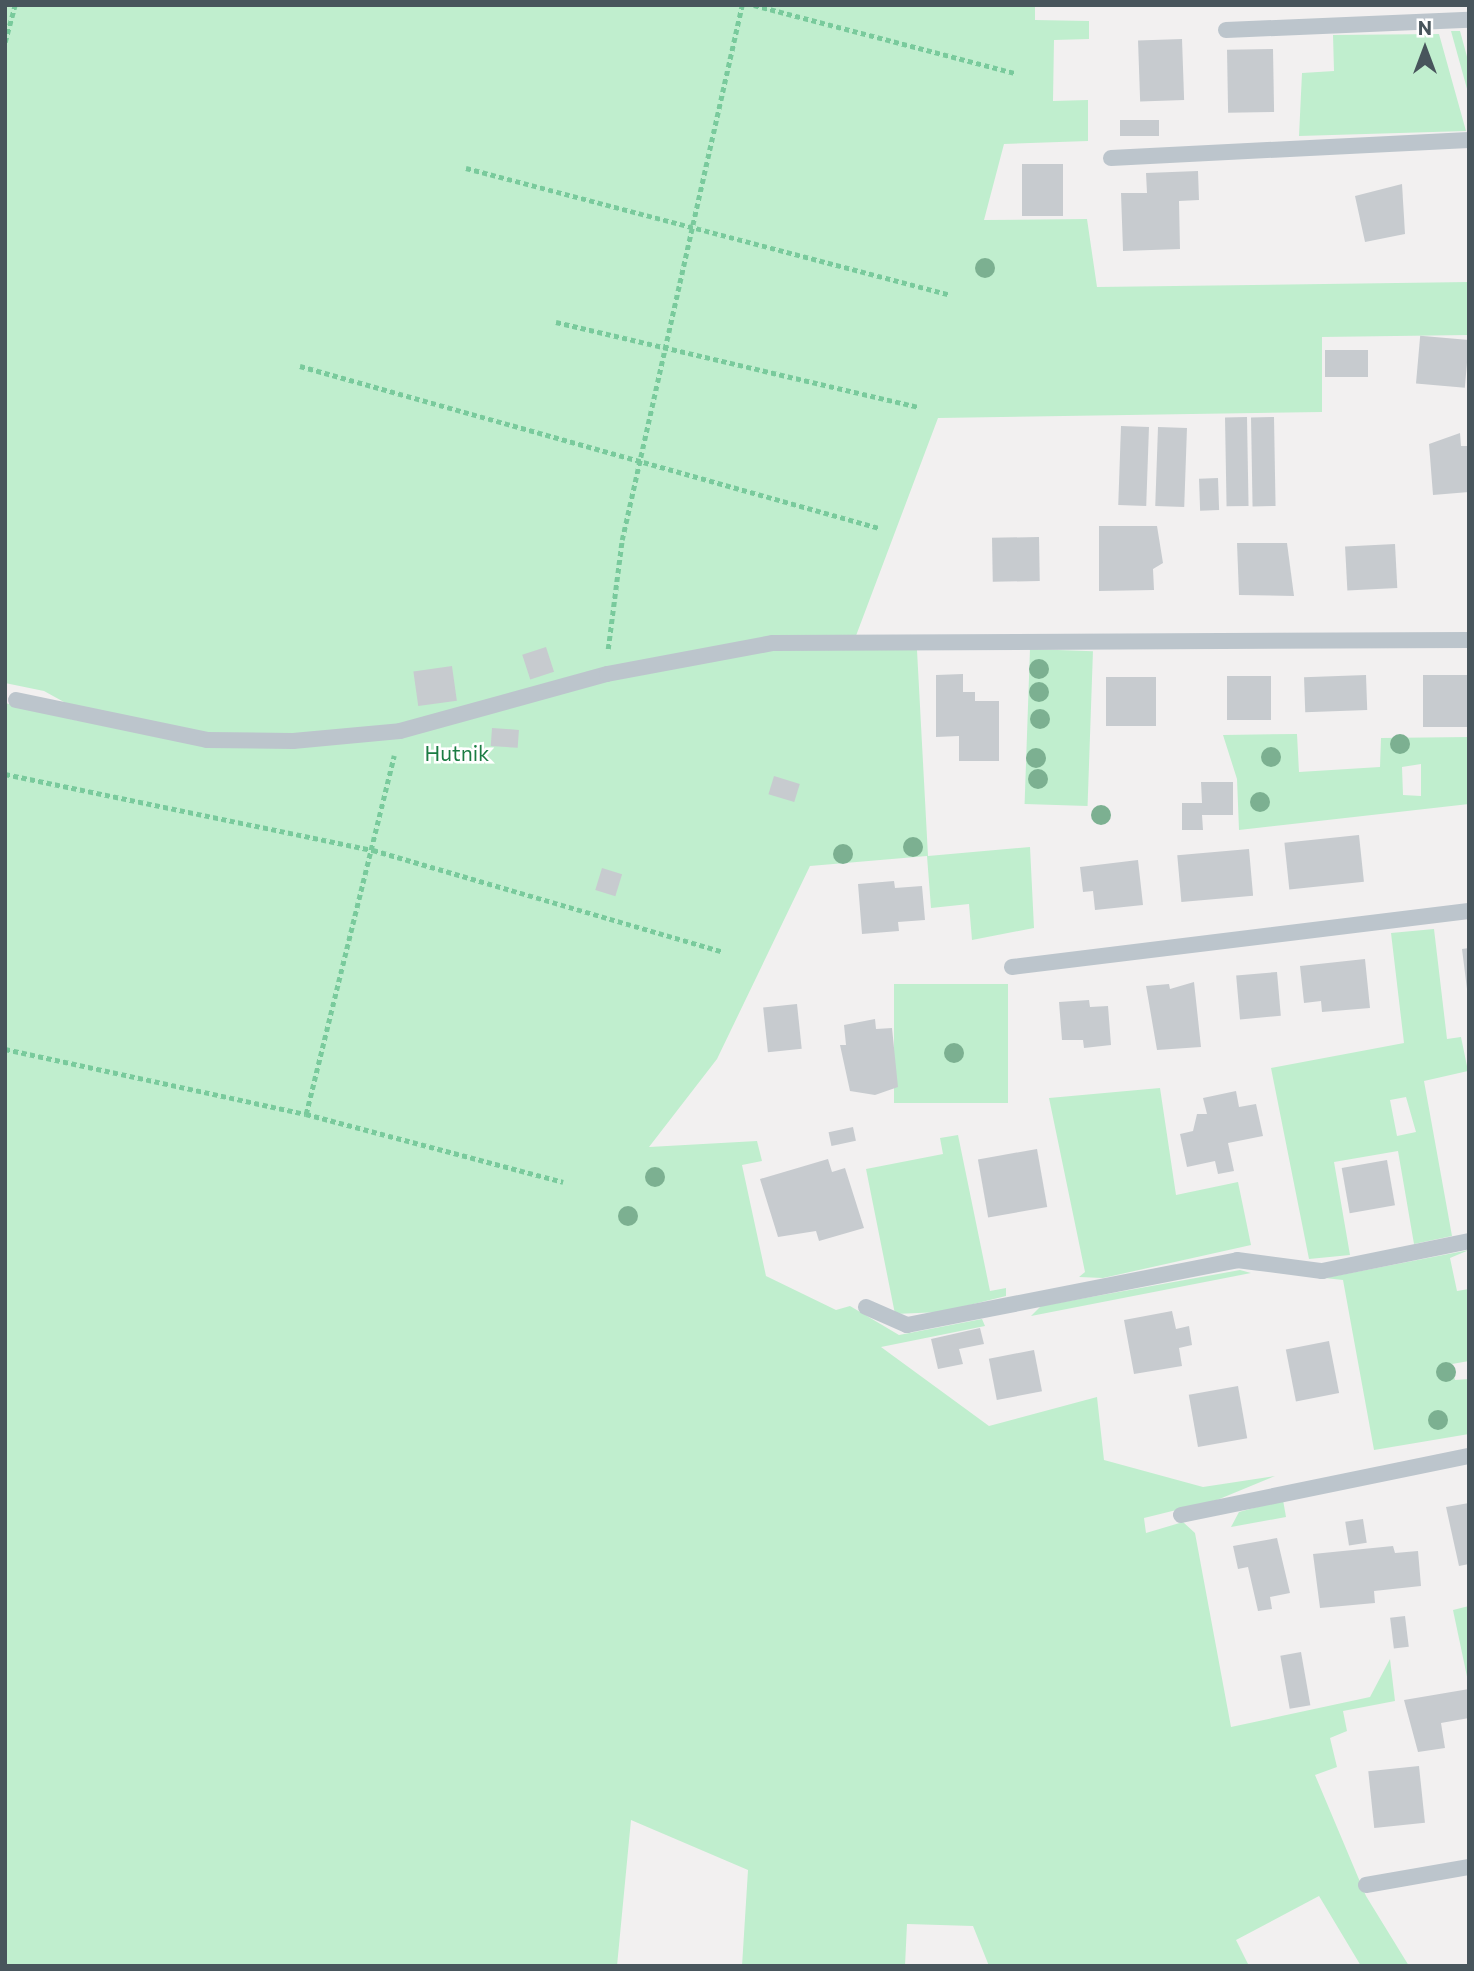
<!DOCTYPE html>
<html>
<head>
<meta charset="utf-8">
<style>
	body { margin:0 }
	#map { position:relative; width:1474px; height:1971px; overflow:hidden; background:#f2f0f0; font-family:Commissioner,sans-serif }
	div>[style] { position:absolute }
	[style*='--x'] { left:calc(var(--x)*1px); top:calc(var(--y)*1px); width:calc(var(--w)*1px); rotate:calc(var(--a)*1deg) }
	.green>* { inset:0; background:#c0eece; transform-origin:0 0 }
	.building>* { inset:0; background:#c7cbcf; transform-origin:0 0 }
	.path>* { height:4.5px; margin-top:-2.25px; transform-origin:0; background:repeating-linear-gradient(90deg,#79ca9c 0 5px,transparent 0 8.5px) }
	.lane>* { height:16px; margin:-8px; padding:0 8px; transform-origin:8px; border-radius:8px; background:#bcc5cc }
	.trees>* { width:20px; height:20px; margin:-10px; border-radius:50%; background:#7cb091 }
	span { translate:-50% -50%; white-space:nowrap; text-align:center; line-height:1.15; -webkit-text-stroke:5px #fff; paint-order:stroke }
	.park-label { font-size:21px; color:#1b7c43 }
	.frame { position:absolute; inset:0; border:7px solid #48555c; pointer-events:none }
	.north { position:absolute; left:1390px; top:14px; width:70px; height:70px; -webkit-text-stroke:5px #fff; paint-order:stroke; rotate:0deg; font-size:19px; font-weight:700; line-height:28px; text-align:center; color:#48555c }
	.north::after { content:''; display:block; margin:auto; width:24px; height:32px; background:#48555c; clip-path:polygon(50% 0,100% 100%,50% 72%,0 100%) }
</style>
</head>
<body>
<div id="map">
	<div class="green">
		<i style="clip-path:polygon(5px 5px,1035px 5px,1035px 20px,1089px 21px,1089px 39px,1054px 40px,1053px 101px,1088px 100px,1088px 141px,1004px 144px,984px 220px,1087px 219px,1097px 287px,1469px 282px,1469px 335px,1322px 337px,1322px 412px,938px 418px,851px 649px,917px 650px,928px 856px,1030px 847px,1034px 928px,972px 940px,969px 904px,931px 908px,927px 856px,810px 866px,717px 1059px,649px 1147px,757px 1141px,762px 1161px,742px 1165px,766px 1276px,836px 1310px,850px 1306px,899px 1335px,982px 1319px,985px 1326px,881px 1347px,989px 1426px,1097px 1397px,1104px 1460px,1203px 1487px,1275px 1476px,1217px 1500px,1144px 1518px,1146px 1533px,1183px 1522px,1195px 1533px,1231px 1727px,1370px 1697px,1390px 1659px,1395px 1701px,1343px 1711px,1347px 1731px,1330px 1738px,1337px 1767px,1315px 1775px,1366px 1896px,1409px 1966px,1361px 1966px,1319px 1896px,1236px 1940px,1249px 1966px,989px 1966px,973px 1926px,907px 1924px,905px 1966px,742px 1966px,748px 1870px,631px 1820px,617px 1966px,5px 1966px,5px 703px,79px 721px,73px 707px,44px 691px,5px 683px)"></i>
		<i style="clip-path:polygon(1451px 31px,1460px 31px,1469px 64px,1469px 96px)"></i>
		<i style="clip-path:polygon(1439px 34px,1466px 131px,1299px 136px,1302px 73px,1334px 71px,1333px 35px)"></i>
		<i style="left:1030px;top:649px;width:63px;height:155px;rotate:2deg"></i>
		<i style="clip-path:polygon(evenodd,1297px 734px,1299px 772px,1380px 767px,1381px 738px,1469px 737px,1469px 804px,1239px 830px,1237px 779px,1223px 735px,1297px 734px,1421px 764px,1421px 796px,1403px 795px,1402px 767px,1421px 764px)"></i>
		<i style="clip-path:polygon(evenodd,1434px 929px,1447px 1039px,1461px 1037px,1468px 1071px,1424px 1081px,1452px 1236px,1414px 1244px,1398px 1151px,1334px 1162px,1350px 1255px,1309px 1259px,1271px 1068px,1404px 1043px,1391px 933px,1434px 929px,1406px 1097px,1416px 1132px,1397px 1136px,1390px 1100px,1406px 1097px)"></i>
		<i style="left:1008px;top:984px;width:119px;height:114px;rotate:90deg"></i>
		<i style="clip-path:polygon(1160px 1088px,1176px 1195px,1238px 1182px,1251px 1245px,1103px 1278px,1079px 1277px,1085px 1272px,1049px 1098px)"></i>
		<i style="clip-path:polygon(958px 1135px,990px 1291px,1006px 1288px,1006px 1296px,941px 1312px,895px 1314px,866px 1169px,943px 1154px,940px 1138px)"></i>
		<i style="clip-path:polygon(1469px 1250px,1450px 1258px,1457px 1291px,1469px 1289px,1469px 1361px,1452px 1364px,1455px 1380px,1469px 1379px,1469px 1434px,1374px 1450px,1343px 1280px,1325px 1278px)"></i>
		<i style="clip-path:polygon(1240px 1270px,1251px 1273px,1031px 1316px,1041px 1306px)"></i>
		<i style="clip-path:polygon(1283px 1500px,1286px 1517px,1231px 1527px,1239px 1512px)"></i>
		<i style="clip-path:polygon(1469px 1606px,1469px 1686px,1453px 1610px)"></i>
	</div>
	<div class="building">
		<i style="left:1182px;top:39px;width:61px;height:44px;rotate:88deg"></i>
		<i style="left:1273px;top:49px;width:63px;height:46px;rotate:89deg"></i>
		<i style="left:1159px;top:120px;width:16px;height:39px;rotate:90deg"></i>
		<i style="left:1022px;top:164px;width:41px;height:52px"></i>
		<i style="clip-path:polygon(1198px 171px,1199px 200px,1179px 201px,1180px 249px,1123px 251px,1121px 193px,1147px 193px,1146px 173px)"></i>
		<i style="clip-path:polygon(1402px 184px,1405px 234px,1365px 242px,1355px 196px)"></i>
		<i style="left:1469px;top:340px;width:48px;height:49px;rotate:95deg"></i>
		<i style="left:1368px;top:350px;width:27px;height:43px;rotate:90deg"></i>
		<i style="left:1247px;top:417px;width:89px;height:22px;rotate:89deg"></i>
		<i style="left:1274px;top:417px;width:89px;height:23px;rotate:89deg"></i>
		<i style="left:1121px;top:426px;width:28px;height:79px;rotate:2deg"></i>
		<i style="left:1158px;top:427px;width:29px;height:79px;rotate:2deg"></i>
		<i style="clip-path:polygon(1460px 433px,1461px 446px,1469px 446px,1469px 492px,1433px 495px,1429px 444px)"></i>
		<i style="left:1218px;top:478px;width:32px;height:19px;rotate:88deg"></i>
		<i style="clip-path:polygon(1099px 526px,1157px 526px,1163px 563px,1153px 569px,1154px 590px,1099px 591px)"></i>
		<i style="left:1039px;top:537px;width:44px;height:47px;rotate:89deg"></i>
		<i style="clip-path:polygon(1237px 543px,1287px 543px,1294px 596px,1239px 595px)"></i>
		<i style="left:1395px;top:544px;width:44px;height:50px;rotate:87deg"></i>
		<i style="left:546px;top:647px;width:26px;height:25px;rotate:72deg"></i>
		<i style="left:452px;top:666px;width:35px;height:39px;rotate:82deg"></i>
		<i style="clip-path:polygon(963px 674px,963px 692px,975px 692px,975px 701px,999px 701px,999px 761px,959px 761px,959px 736px,936px 737px,936px 675px)"></i>
		<i style="left:1366px;top:675px;width:35px;height:62px;rotate:88deg"></i>
		<i style="left:1423px;top:675px;width:46px;height:52px"></i>
		<i style="left:1227px;top:676px;width:44px;height:44px"></i>
		<i style="left:1106px;top:677px;width:50px;height:49px"></i>
		<i style="left:492px;top:728px;width:27px;height:18px;rotate:4deg"></i>
		<i style="left:774px;top:776px;width:27px;height:19px;rotate:17deg"></i>
		<i style="clip-path:polygon(1201px 782px,1233px 782px,1233px 815px,1202px 815px,1203px 830px,1182px 830px,1182px 803px,1202px 803px)"></i>
		<i style="left:1359px;top:835px;width:47px;height:75px;rotate:84deg"></i>
		<i style="left:1249px;top:849px;width:47px;height:72px;rotate:85deg"></i>
		<i style="clip-path:polygon(1138px 860px,1143px 905px,1095px 910px,1093px 891px,1083px 892px,1080px 867px)"></i>
		<i style="left:602px;top:868px;width:21px;height:23px;rotate:17deg"></i>
		<i style="clip-path:polygon(894px 881px,895px 888px,922px 886px,925px 920px,898px 922px,899px 931px,862px 934px,858px 884px)"></i>
		<i style="clip-path:polygon(1469px 948px,1469px 989px,1467px 989px,1462px 949px)"></i>
		<i style="clip-path:polygon(1365px 959px,1370px 1008px,1322px 1012px,1321px 1001px,1304px 1003px,1300px 966px)"></i>
		<i style="left:1277px;top:972px;width:44px;height:41px;rotate:85deg"></i>
		<i style="clip-path:polygon(1194px 982px,1201px 1047px,1157px 1050px,1146px 986px,1169px 984px,1170px 989px)"></i>
		<i style="clip-path:polygon(1089px 1000px,1090px 1007px,1108px 1006px,1111px 1045px,1084px 1048px,1083px 1040px,1062px 1040px,1059px 1002px)"></i>
		<i style="left:797px;top:1004px;width:45px;height:34px;rotate:84deg"></i>
		<i style="clip-path:polygon(875px 1019px,876px 1029px,892px 1028px,898px 1087px,875px 1095px,850px 1091px,840px 1045px,846px 1045px,844px 1025px)"></i>
		<i style="clip-path:polygon(1236px 1091px,1239px 1107px,1256px 1104px,1263px 1136px,1228px 1143px,1234px 1171px,1218px 1174px,1215px 1161px,1187px 1167px,1180px 1134px,1193px 1131px,1197px 1114px,1207px 1114px,1203px 1098px)"></i>
		<i style="left:853px;top:1127px;width:14px;height:25px;rotate:78deg"></i>
		<i style="left:1037px;top:1149px;width:59px;height:60px;rotate:80deg"></i>
		<i style="clip-path:polygon(828px 1159px,832px 1172px,845px 1168px,864px 1228px,819px 1241px,816px 1231px,778px 1237px,760px 1179px)"></i>
		<i style="left:1387px;top:1160px;width:46px;height:46px;rotate:80deg"></i>
		<i style="clip-path:polygon(1172px 1311px,1176px 1329px,1189px 1326px,1192px 1345px,1179px 1348px,1182px 1366px,1134px 1374px,1124px 1320px)"></i>
		<i style="clip-path:polygon(980px 1328px,984px 1344px,959px 1349px,963px 1364px,938px 1369px,931px 1339px)"></i>
		<i style="left:1329px;top:1341px;width:53px;height:44px;rotate:79deg"></i>
		<i style="left:1034px;top:1350px;width:42px;height:46px;rotate:79deg"></i>
		<i style="left:1238px;top:1386px;width:53px;height:50px;rotate:80deg"></i>
		<i style="clip-path:polygon(1469px 1503px,1469px 1564px,1459px 1566px,1446px 1507px)"></i>
		<i style="left:1363px;top:1519px;width:24px;height:18px;rotate:81deg"></i>
		<i style="clip-path:polygon(1277px 1538px,1290px 1593px,1270px 1597px,1272px 1609px,1258px 1611px,1248px 1567px,1238px 1569px,1233px 1546px)"></i>
		<i style="clip-path:polygon(1393px 1546px,1395px 1553px,1418px 1551px,1421px 1586px,1374px 1591px,1375px 1603px,1320px 1608px,1313px 1554px)"></i>
		<i style="left:1405px;top:1616px;width:31px;height:15px;rotate:83deg"></i>
		<i style="left:1301px;top:1652px;width:54px;height:21px;rotate:80deg"></i>
		<i style="clip-path:polygon(1469px 1689px,1469px 1718px,1441px 1723px,1445px 1748px,1418px 1752px,1404px 1700px)"></i>
		<i style="left:1419px;top:1766px;width:57px;height:51px;rotate:84deg"></i>
	</div>
	<div class="path">
		<i style="--x:754;--y:5;--w:270;--a:14.6"></i>
		<i style="--x:5;--y:42;--w:38;--a:-75"></i>
		<i style="--x:466;--y:168;--w:501;--a:14.67"></i>
		<i style="--x:556;--y:322;--w:372;--a:13.2"></i>
		<i style="--x:300;--y:366;--w:601;--a:15.63"></i>
		<i style="--x:608;--y:649;--w:110;--a:-82.7"></i>
		<i style="--x:622;--y:540;--w:548;--a:-77.36"></i>
		<i style="--x:5;--y:774;--w:376;--a:11.7"></i>
		<i style="--x:373;--y:850;--w:365;--a:16.2"></i>
		<i style="--x:5;--y:1049;--w:308;--a:12.2"></i>
		<i style="--x:306;--y:1114;--w:369;--a:-76.2"></i>
		<i style="--x:306;--y:1114;--w:266;--a:14.8"></i>
	</div>
	<div class="lane">
		<i style="--x:1226;--y:30;--w:243;--a:-2.4"></i>
		<i style="--x:1111;--y:158;--w:358;--a:-2.9"></i>
		<i style="--x:16;--y:700;--w:195;--a:11.8"></i>
		<i style="--x:207;--y:740;--w:86;--a:0.7"></i>
		<i style="--x:293;--y:741;--w:107;--a:-5.3"></i>
		<i style="--x:400;--y:731;--w:215;--a:-15.4"></i>
		<i style="--x:607;--y:674;--w:169;--a:-10.6"></i>
		<i style="--x:773;--y:643;--w:696;--a:-0.25"></i>
		<i style="--x:1012;--y:967;--w:460;--a:-7"></i>
		<i style="--x:866;--y:1307;--w:45;--a:23.7"></i>
		<i style="--x:907;--y:1325;--w:336;--a:-11.1"></i>
		<i style="--x:1237;--y:1260;--w:86;--a:7.4"></i>
		<i style="--x:1322;--y:1271;--w:150;--a:-11.5"></i>
		<i style="--x:1181;--y:1515;--w:294;--a:-11.6"></i>
		<i style="--x:1366;--y:1885;--w:105;--a:-9.9"></i>
	</div>
	<div class="trees">
		<i style="left:985px;top:268px"></i>
		<i style="left:1039px;top:669px"></i>
		<i style="left:1039px;top:692px"></i>
		<i style="left:1040px;top:719px"></i>
		<i style="left:1400px;top:744px"></i>
		<i style="left:1271px;top:757px"></i>
		<i style="left:1036px;top:758px"></i>
		<i style="left:1038px;top:779px"></i>
		<i style="left:1260px;top:802px"></i>
		<i style="left:1101px;top:815px"></i>
		<i style="left:913px;top:847px"></i>
		<i style="left:843px;top:854px"></i>
		<i style="left:954px;top:1053px"></i>
		<i style="left:655px;top:1177px"></i>
		<i style="left:628px;top:1216px"></i>
		<i style="left:1446px;top:1372px"></i>
		<i style="left:1438px;top:1420px"></i>
	</div>
	<div class="park-label">
		<span style="left:457px;top:753px">Hutnik</span>
	</div>
	<div class="frame"></div>
	<div class="north">N</div>
</div>
</body>
</html>
